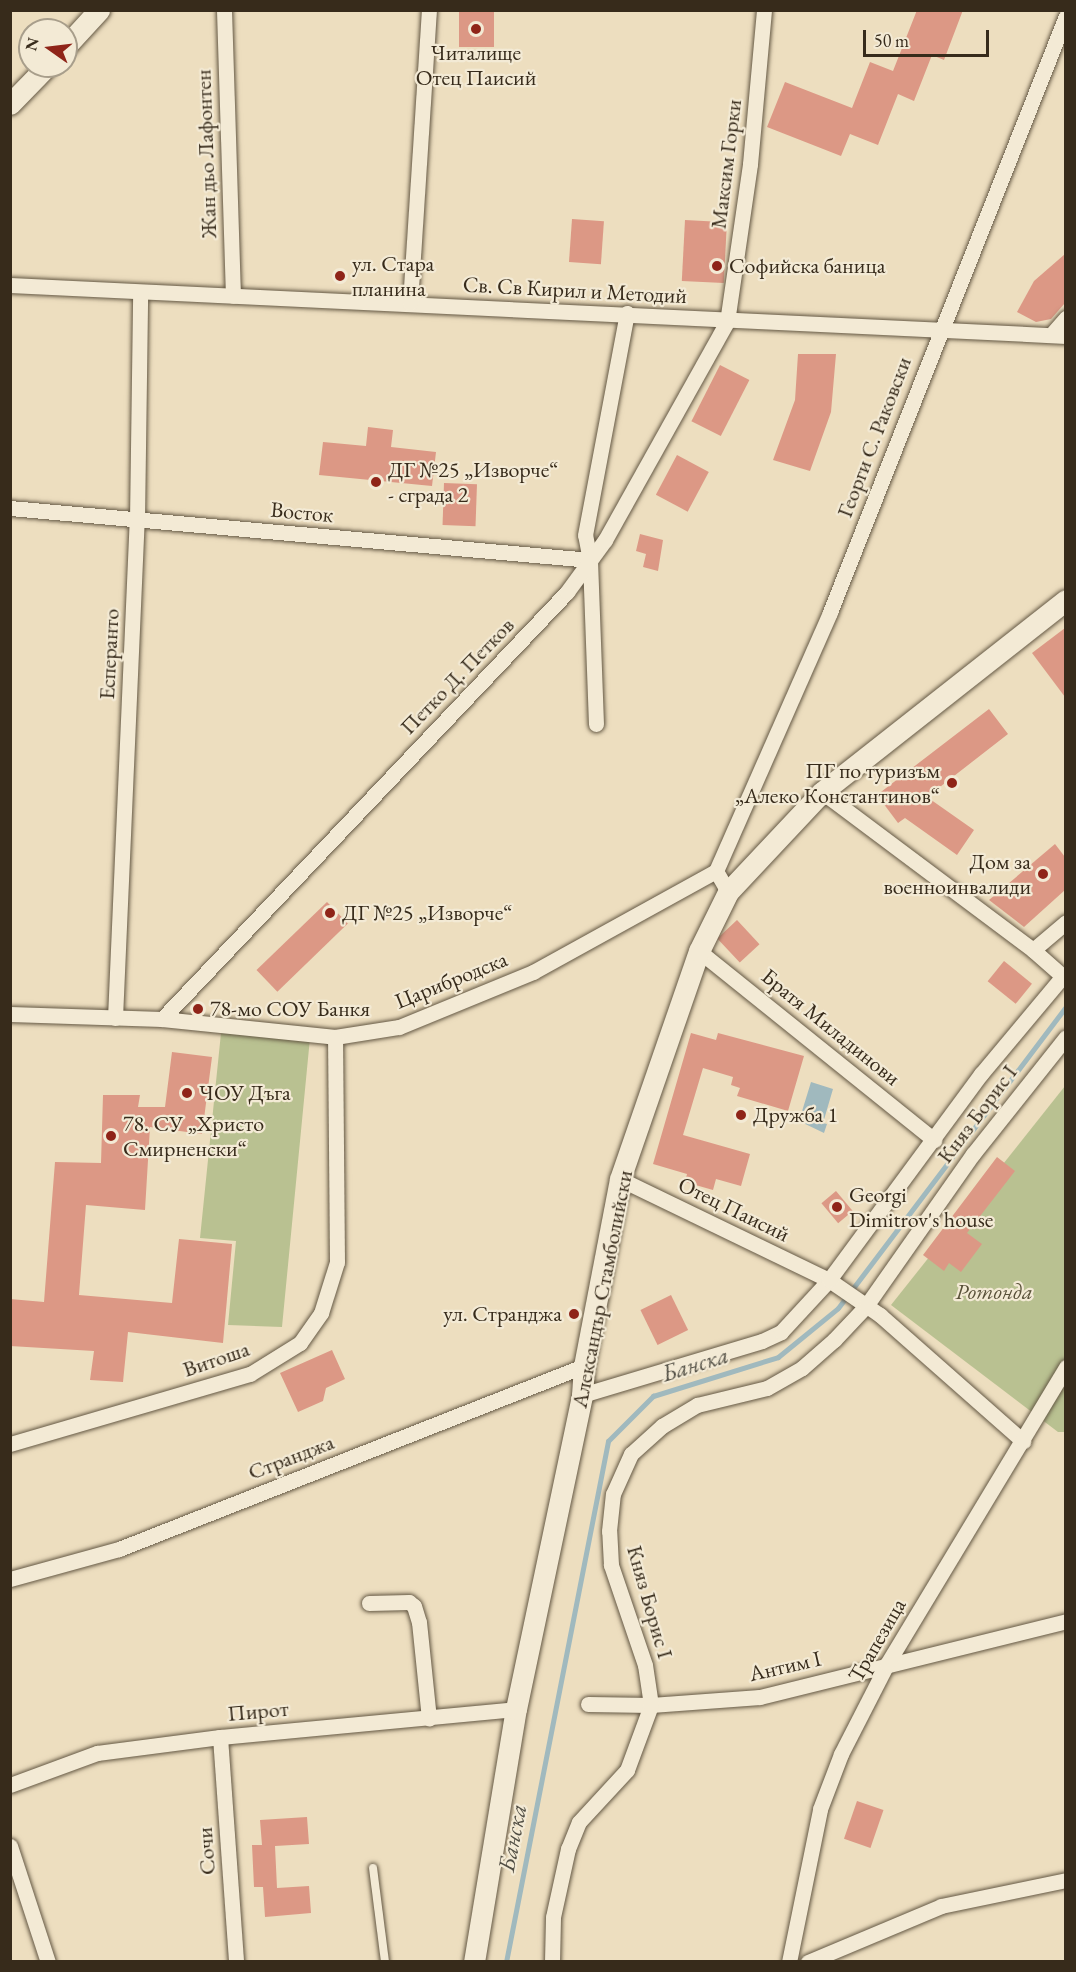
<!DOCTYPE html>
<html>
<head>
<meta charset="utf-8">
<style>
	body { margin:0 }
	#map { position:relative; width:1076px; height:1972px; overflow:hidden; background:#eddebf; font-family:"EB Garamond",serif }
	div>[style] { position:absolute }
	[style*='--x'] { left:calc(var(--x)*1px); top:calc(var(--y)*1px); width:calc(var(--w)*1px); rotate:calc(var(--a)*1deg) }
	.green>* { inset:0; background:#b9c191 }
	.water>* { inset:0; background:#a0b9be }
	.stream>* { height:5px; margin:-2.5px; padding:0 2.5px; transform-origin:2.5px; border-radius:2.5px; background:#a0b9be }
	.building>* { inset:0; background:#dc9885; transform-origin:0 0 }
	.roads { filter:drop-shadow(0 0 2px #645844) drop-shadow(0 0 2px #645844) }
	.lane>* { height:8px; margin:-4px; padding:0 4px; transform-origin:4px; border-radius:4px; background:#f3ead5 }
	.street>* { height:15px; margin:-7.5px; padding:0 7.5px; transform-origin:7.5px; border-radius:7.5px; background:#f3ead5 }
	.secondary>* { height:21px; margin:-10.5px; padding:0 10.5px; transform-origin:10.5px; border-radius:10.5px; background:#f3ead5 }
	.dots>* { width:16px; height:16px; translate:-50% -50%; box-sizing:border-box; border:3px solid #f3ead5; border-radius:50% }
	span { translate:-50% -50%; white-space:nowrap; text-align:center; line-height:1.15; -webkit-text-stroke:4.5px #f3ead5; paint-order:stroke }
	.poi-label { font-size:22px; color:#372b1b }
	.left { translate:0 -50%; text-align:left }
	.right { translate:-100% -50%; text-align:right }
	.street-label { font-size:22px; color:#372b1b }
	.park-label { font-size:22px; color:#585038; font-style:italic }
	.water-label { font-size:24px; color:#514e44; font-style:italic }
	.frame { position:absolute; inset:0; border:12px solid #372b1b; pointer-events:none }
	.north { position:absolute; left:18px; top:18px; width:60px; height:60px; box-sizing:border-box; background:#f3ead5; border:2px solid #a89e8b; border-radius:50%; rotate:284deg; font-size:16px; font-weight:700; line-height:24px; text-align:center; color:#372b1b }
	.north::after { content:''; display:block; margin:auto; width:21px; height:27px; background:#8f2418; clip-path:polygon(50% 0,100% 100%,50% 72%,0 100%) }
	.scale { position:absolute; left:863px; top:30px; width:126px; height:27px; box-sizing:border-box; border:3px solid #372b1b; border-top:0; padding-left:8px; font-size:18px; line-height:21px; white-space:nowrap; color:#372b1b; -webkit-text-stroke:4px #f3ead5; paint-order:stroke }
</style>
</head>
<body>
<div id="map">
	<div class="green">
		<i style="clip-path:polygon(221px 1033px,310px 1038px,282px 1327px,228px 1325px,236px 1241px,200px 1238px)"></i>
		<i style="clip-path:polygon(1065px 1086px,1065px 1432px,1058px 1432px,891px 1305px)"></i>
	</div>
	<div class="water">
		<i style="clip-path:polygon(811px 1082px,833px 1089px,823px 1123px,827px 1124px,824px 1133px,799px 1121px)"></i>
	</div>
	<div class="stream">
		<i style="--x:506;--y:1962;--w:531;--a:-78.92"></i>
		<i style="--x:608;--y:1441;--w:64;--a:-45"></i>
		<i style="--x:653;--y:1396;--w:131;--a:-17.3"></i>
		<i style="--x:778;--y:1357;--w:77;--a:-39.2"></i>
		<i style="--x:838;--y:1308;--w:378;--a:-52.9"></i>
	</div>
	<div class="building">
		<i style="left:459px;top:10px;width:35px;height:37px"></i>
		<i style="clip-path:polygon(917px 10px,963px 10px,944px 60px,932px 55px,914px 101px,898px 94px,878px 145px,850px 134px,841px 156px,767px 127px,785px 82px,852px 108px,870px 62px,893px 71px)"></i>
		<i style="left:572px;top:219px;width:32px;height:43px;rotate:4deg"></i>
		<i style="left:685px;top:220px;width:42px;height:61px;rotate:3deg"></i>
		<i style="clip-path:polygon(1065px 254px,1065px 303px,1051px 319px,1036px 322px,1017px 312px,1034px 281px)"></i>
		<i style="clip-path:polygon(798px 354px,836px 354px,831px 412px,810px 471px,773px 460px,795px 400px)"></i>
		<i style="left:720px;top:365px;width:33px;height:63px;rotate:27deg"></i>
		<i style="clip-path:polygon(368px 427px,393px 430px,391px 447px,436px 452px,432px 486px,319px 475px,323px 442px,366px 446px)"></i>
		<i style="left:677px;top:455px;width:36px;height:45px;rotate:28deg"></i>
		<i style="left:444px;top:483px;width:33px;height:42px;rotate:2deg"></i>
		<i style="clip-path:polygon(640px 534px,663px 540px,658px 571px,643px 567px,646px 554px,636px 551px)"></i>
		<i style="clip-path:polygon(1065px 628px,1065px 697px,1032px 653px)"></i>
		<i style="clip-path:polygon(989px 709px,1008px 734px,927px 797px,974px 830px,957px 855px,905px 818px,898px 823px,877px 795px)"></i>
		<i style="clip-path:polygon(1055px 844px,1065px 857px,1065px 890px,1024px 927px,989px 900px)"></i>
		<i style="left:327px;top:902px;width:30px;height:98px;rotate:46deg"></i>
		<i style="left:737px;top:920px;width:33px;height:27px;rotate:47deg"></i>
		<i style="left:1004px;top:961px;width:36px;height:26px;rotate:39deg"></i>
		<i style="clip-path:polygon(691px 1033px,716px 1040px,718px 1033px,804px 1056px,788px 1111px,737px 1096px,740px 1088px,731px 1085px,733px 1077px,703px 1068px,683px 1135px,750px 1154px,741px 1186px,716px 1179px,713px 1190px,685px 1182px,687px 1174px,653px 1164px)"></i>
		<i style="clip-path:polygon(172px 1052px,212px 1057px,202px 1134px,150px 1127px,145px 1210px,86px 1205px,79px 1295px,172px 1303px,179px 1239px,232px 1244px,223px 1343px,128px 1332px,123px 1382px,90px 1380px,94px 1351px,10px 1346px,10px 1299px,44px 1302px,55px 1162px,101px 1163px,103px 1095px,140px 1095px,138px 1107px,165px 1107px)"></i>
		<i style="clip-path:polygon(997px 1157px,1015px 1171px,967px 1233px,982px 1244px,961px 1272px,949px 1263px,944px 1271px,923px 1255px)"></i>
		<i style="left:836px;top:1191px;width:26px;height:19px;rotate:50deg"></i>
		<i style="left:671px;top:1295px;width:39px;height:34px;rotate:64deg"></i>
		<i style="clip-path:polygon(332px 1350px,345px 1379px,326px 1388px,323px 1401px,298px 1412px,280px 1373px)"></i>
		<i style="left:857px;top:1801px;width:28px;height:40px;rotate:19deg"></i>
		<i style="clip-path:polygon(307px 1817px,309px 1844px,275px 1846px,277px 1888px,309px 1886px,311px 1913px,265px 1917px,263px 1887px,254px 1887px,252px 1845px,262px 1845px,260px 1820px)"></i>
	</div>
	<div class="roads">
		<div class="lane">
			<i style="--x:373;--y:1868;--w:95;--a:82.7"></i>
		</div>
		<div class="street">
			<i style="--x:224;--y:10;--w:286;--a:88.2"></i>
			<i style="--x:10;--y:285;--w:1057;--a:2.76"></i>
			<i style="--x:410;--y:303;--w:294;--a:-86.3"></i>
			<i style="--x:1051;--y:335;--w:23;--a:-49"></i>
			<i style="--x:10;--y:508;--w:582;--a:5.12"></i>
			<i style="--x:596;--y:724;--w:164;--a:-92.1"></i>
			<i style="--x:590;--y:560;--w:25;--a:-101"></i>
			<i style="--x:585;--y:535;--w:226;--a:-79.3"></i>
			<i style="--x:822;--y:792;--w:264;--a:36.8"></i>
			<i style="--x:1033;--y:950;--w:44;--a:41.3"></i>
			<i style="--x:716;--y:871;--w:283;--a:-66.2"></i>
			<i style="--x:830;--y:612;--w:641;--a:-68.4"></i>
			<i style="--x:1033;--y:950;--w:43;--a:-40.3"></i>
			<i style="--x:699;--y:951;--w:302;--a:38.8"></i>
			<i style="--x:10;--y:1014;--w:152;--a:1.9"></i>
			<i style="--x:162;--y:1019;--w:174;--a:5.9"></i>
			<i style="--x:335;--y:1037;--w:65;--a:-8.9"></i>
			<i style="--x:399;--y:1027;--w:145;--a:-22.3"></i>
			<i style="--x:533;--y:972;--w:209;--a:-28.9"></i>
			<i style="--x:716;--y:871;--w:24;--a:60"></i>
			<i style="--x:115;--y:1018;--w:498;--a:-87.5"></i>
			<i style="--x:137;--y:520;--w:228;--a:-89.2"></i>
			<i style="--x:162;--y:1019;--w:589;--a:-46.51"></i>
			<i style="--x:567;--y:592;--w:64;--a:-53.8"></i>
			<i style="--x:605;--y:540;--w:250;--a:-60.8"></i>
			<i style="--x:727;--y:322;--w:160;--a:-81.7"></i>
			<i style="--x:750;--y:164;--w:155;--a:-84.8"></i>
			<i style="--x:620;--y:1179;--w:232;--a:25.8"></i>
			<i style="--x:829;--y:1280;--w:62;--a:34.5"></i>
			<i style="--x:880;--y:1315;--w:191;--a:41.4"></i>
			<i style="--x:582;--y:1395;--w:188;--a:-16.7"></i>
			<i style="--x:762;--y:1341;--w:21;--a:-25"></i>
			<i style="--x:781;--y:1332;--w:71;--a:-47.3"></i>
			<i style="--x:829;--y:1280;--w:256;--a:-53.6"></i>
			<i style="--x:981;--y:1074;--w:126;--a:-50.1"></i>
			<i style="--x:10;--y:1444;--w:250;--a:-16.3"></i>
			<i style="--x:250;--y:1374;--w:59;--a:-31.8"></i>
			<i style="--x:300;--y:1343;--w:37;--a:-55"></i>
			<i style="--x:321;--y:1313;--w:53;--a:-72.6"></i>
			<i style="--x:337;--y:1262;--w:225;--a:-90.5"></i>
			<i style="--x:10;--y:1579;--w:113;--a:-15.4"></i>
			<i style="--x:119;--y:1549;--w:500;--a:-21.5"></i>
			<i style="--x:369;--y:1603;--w:40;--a:-1.4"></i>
			<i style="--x:409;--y:1602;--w:6;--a:39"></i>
			<i style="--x:414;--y:1606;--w:17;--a:73"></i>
			<i style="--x:419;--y:1622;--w:97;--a:84.1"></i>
			<i style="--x:588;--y:1704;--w:63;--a:0.9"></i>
			<i style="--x:651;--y:1705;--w:109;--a:-4.2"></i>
			<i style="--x:760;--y:1697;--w:315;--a:-13.9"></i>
			<i style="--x:220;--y:1737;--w:226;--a:85.9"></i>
			<i style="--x:10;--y:1785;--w:93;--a:-20.2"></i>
			<i style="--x:97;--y:1753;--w:124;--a:-7.4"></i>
			<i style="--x:220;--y:1737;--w:297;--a:-5.4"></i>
			<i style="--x:10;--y:1846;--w:122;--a:71.9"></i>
			<i style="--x:552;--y:1962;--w:45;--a:-88.7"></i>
			<i style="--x:553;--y:1917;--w:70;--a:-77.6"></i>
			<i style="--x:568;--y:1849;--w:29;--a:-68"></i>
			<i style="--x:579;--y:1822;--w:71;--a:-47.3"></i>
			<i style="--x:627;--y:1770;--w:69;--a:-69.7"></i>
			<i style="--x:651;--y:1705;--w:40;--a:-98.5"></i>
			<i style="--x:645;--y:1665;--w:106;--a:-108.8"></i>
			<i style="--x:611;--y:1565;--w:34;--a:-93"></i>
			<i style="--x:609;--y:1531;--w:37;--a:-84"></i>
			<i style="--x:613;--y:1494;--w:44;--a:-65.8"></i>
			<i style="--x:631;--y:1454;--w:42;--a:-42.1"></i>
			<i style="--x:662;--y:1426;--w:41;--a:-31"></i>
			<i style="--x:697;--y:1405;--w:72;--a:-13.7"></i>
			<i style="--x:767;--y:1388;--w:40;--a:-29.7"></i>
			<i style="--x:802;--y:1368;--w:43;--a:-41.2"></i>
			<i style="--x:834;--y:1340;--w:47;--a:-46.7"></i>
			<i style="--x:866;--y:1306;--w:186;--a:-54.9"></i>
			<i style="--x:973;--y:1154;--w:149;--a:-51.5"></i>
			<i style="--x:789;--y:1962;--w:156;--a:-78.5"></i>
			<i style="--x:820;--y:1809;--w:59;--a:-69.1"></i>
			<i style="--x:841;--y:1754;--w:101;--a:-62.9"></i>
			<i style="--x:887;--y:1664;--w:347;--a:-58.9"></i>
			<i style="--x:808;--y:1962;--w:144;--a:-22.8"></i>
			<i style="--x:941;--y:1906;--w:128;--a:-11.7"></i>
		</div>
		<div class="secondary">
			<i style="--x:66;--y:46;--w:49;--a:-47.5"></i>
			<i style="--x:10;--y:104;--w:53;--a:-45.8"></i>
			<i style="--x:474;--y:1962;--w:256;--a:-80.6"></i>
			<i style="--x:516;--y:1709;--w:321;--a:-78.1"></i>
			<i style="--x:582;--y:1395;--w:29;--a:-86"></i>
			<i style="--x:584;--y:1366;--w:190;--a:-79.1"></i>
			<i style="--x:620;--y:1179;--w:241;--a:-70.9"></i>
			<i style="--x:699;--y:951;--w:66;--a:-63.8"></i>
			<i style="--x:728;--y:892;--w:137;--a:-46.8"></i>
			<i style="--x:822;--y:792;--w:310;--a:-38.2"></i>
		</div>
	</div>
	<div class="dots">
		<i style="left:476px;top:29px;background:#8f2418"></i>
		<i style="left:717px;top:266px;background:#8f2418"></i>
		<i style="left:340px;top:276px;background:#8f2418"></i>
		<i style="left:376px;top:482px;background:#8f2418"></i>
		<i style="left:952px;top:783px;background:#8f2418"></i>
		<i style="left:1043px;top:874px;background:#8f2418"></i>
		<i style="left:330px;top:913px;background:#8f2418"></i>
		<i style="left:198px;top:1009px;background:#8f2418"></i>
		<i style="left:187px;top:1093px;background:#8f2418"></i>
		<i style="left:741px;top:1115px;background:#8f2418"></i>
		<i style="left:111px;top:1136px;background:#8f2418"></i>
		<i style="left:837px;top:1207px;background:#8f2418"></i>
		<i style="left:574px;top:1314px;background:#8f2418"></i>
	</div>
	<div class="poi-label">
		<span style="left:476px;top:65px">Читалище<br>Отец Паисий</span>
		<span class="left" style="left:352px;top:276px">ул. Стара<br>планина</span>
		<span class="left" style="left:729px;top:266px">Софийска баница</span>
		<span class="left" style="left:388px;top:482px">ДГ №25 „Изворче“<br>- сграда 2</span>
		<span class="right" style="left:940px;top:783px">ПГ по туризъм<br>„Алеко Константинов“</span>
		<span class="right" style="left:1031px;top:874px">Дом за<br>военноинвалиди</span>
		<span class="left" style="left:342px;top:913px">ДГ №25 „Изворче“</span>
		<span class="left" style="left:210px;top:1009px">78-мо СОУ Банкя</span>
		<span class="left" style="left:199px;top:1093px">ЧОУ Дъга</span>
		<span class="left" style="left:753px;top:1115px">Дружба 1</span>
		<span class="left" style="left:123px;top:1136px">78. СУ „Христо<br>Смирненски“</span>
		<span class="left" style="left:849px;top:1207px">Georgi<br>Dimitrov's house</span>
		<span class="right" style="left:562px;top:1314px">ул. Странджа</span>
	</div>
	<div class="street-label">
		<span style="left:206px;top:154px;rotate:-92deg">Жан дьо Лафонтен</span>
		<span style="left:726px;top:164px;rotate:-83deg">Максим Горки</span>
		<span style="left:575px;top:290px;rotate:3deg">Св. Св Кирил и Методий</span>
		<span style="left:874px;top:437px;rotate:-69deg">Георги С. Раковски</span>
		<span style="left:302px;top:512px;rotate:5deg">Восток</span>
		<span style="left:109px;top:654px;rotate:-87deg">Есперанто</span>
		<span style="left:457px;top:676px;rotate:-46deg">Петко Д. Петков</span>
		<span style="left:451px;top:980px;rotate:-22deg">Царибродска</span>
		<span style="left:831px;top:1027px;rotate:39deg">Братя Миладинови</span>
		<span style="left:977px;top:1114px;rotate:-53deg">Княз Борис I</span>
		<span style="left:734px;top:1209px;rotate:26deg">Отец Паисий</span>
		<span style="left:602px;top:1289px;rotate:-79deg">Александър Стамболийски</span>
		<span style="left:216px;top:1359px;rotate:-19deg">Витоша</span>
		<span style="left:291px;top:1457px;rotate:-21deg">Странджа</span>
		<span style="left:650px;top:1602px;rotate:74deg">Княз Борис I</span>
		<span style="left:877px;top:1640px;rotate:-60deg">Трапезица</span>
		<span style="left:785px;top:1666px;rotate:-13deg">Антим I</span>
		<span style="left:258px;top:1711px;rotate:-5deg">Пирот</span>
		<span style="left:206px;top:1851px;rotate:-94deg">Сочи</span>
	</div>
	<div class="park-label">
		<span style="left:994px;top:1292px">Ротонда</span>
	</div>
	<div class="water-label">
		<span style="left:695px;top:1364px;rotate:-17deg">Банска</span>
		<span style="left:512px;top:1838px;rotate:-79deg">Банска</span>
	</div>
	<div class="frame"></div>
	<div class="north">N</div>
	<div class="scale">50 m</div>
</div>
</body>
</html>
